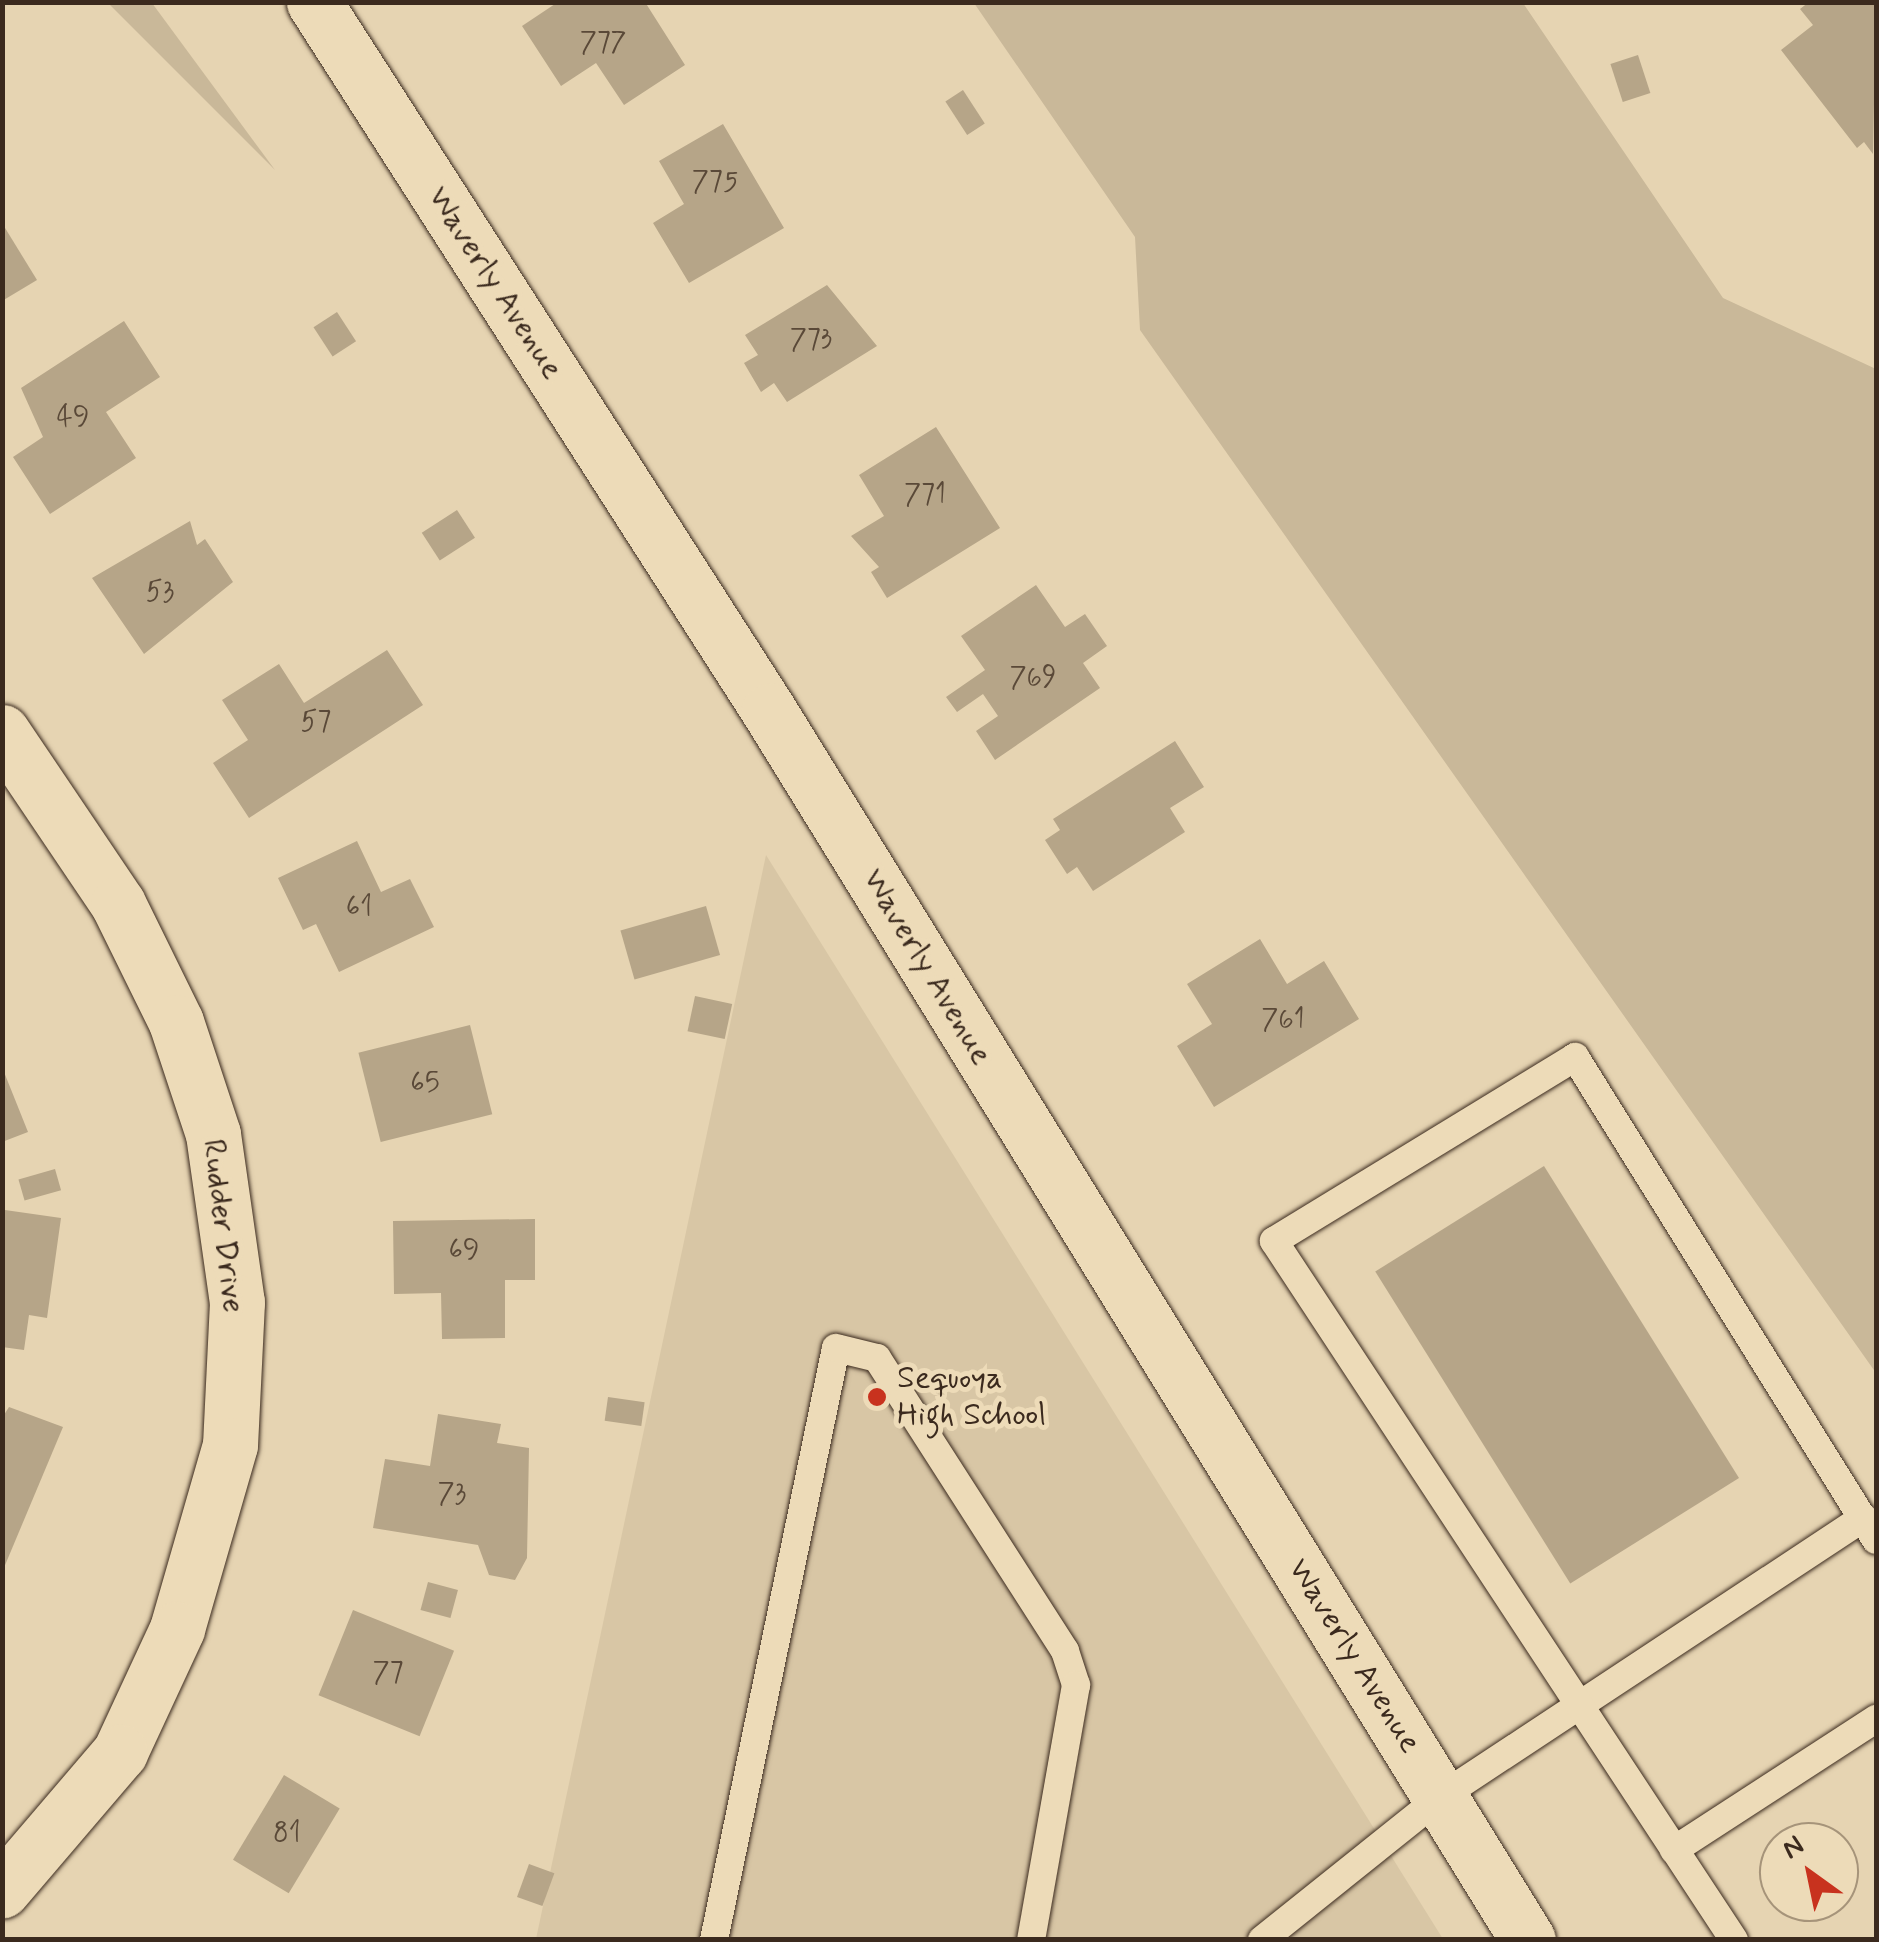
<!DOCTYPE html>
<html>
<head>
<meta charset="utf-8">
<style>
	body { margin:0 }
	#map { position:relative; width:1879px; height:1942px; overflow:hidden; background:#e6d4b2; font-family:Mynerve,sans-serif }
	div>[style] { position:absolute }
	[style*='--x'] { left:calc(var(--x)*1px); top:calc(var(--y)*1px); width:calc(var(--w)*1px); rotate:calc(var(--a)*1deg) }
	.built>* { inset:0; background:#d8c6a5 }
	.green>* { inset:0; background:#c9b899 }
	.building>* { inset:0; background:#b6a588; transform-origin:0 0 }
	.roads { filter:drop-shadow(0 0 2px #3b2a1e) drop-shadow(0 0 2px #3b2a1e) }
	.service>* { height:28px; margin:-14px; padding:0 14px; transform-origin:14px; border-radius:14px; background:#eddbb8 }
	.minor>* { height:55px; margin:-27.5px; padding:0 27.5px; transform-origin:27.5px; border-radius:27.5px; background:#eddbb8 }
	.tertiary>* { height:55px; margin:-27.5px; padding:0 27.5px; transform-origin:27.5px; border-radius:27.5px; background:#eddbb8 }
	.dots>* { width:28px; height:28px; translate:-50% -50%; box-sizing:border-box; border:5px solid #eddbb8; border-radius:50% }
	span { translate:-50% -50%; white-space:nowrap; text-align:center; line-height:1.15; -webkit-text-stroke:10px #eddbb8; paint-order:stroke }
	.number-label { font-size:28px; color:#5a4938 }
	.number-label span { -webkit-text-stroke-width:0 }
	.street-label { font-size:32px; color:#3b2a1e }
	.poi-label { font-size:32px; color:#3b2a1e }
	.left { translate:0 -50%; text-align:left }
	.frame { position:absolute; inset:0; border:5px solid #3b2a1e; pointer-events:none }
	.north { position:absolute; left:1759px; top:1822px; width:100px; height:100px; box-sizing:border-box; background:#eddbb8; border:2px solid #a6947a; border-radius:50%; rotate:327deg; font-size:28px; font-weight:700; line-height:40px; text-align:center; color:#3b2a1e }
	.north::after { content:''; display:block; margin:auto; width:35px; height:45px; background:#c8321e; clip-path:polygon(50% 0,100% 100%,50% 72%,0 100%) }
</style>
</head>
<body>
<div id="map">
	<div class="built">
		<i style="clip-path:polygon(766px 855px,1443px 1939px,536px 1939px)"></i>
	</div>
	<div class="green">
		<i style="clip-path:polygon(108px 3px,152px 3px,275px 170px)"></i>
		<i style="clip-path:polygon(974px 3px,1523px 3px,1723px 298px,1876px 369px,1876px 1373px,1140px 330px,1135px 237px)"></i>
	</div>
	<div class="building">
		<i style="clip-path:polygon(558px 2px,645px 2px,685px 65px,624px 105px,596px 63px,561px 86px,522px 26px)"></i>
		<i style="clip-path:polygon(1809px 2px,1876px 2px,1873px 154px,1864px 142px,1857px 148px,1781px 50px,1813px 25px,1800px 9px)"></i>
		<i style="left:1638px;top:55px;width:40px;height:29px;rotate:72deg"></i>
		<i style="left:963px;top:90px;width:40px;height:21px;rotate:57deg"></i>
		<i style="clip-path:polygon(723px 124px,784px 228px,689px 283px,653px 223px,684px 204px,659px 161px)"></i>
		<i style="clip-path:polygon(2px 223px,37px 280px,2px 301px)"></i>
		<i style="clip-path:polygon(827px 285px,877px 346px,787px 402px,774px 383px,761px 392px,744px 363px,758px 355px,745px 335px)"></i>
		<i style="left:337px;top:312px;width:35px;height:28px;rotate:57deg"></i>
		<i style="clip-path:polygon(124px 321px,160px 377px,106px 412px,136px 458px,50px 514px,13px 457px,43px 437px,21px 388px)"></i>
		<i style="clip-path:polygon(936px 427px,1000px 528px,887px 598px,871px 572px,879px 567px,851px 536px,884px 516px,859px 475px)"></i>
		<i style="left:457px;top:510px;width:33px;height:42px;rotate:57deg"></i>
		<i style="clip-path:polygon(190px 521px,197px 545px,205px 539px,233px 582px,144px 654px,92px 578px)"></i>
		<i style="clip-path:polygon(1036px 585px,1065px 627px,1085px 614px,1107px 646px,1083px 663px,1100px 688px,995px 760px,976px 731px,998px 716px,983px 694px,957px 712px,946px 697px,985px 670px,961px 636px)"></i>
		<i style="clip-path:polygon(387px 650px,423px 705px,249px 818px,213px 763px,248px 740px,222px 700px,279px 664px,304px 703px)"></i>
		<i style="clip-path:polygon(1175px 741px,1204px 787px,1170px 808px,1185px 832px,1093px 891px,1077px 867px,1067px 874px,1045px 840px,1060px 830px,1053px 819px)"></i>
		<i style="clip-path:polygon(357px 841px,381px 892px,410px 879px,434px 927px,339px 972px,316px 924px,303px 930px,278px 878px)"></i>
		<i style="left:706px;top:906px;width:51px;height:89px;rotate:74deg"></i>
		<i style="clip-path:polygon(1260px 939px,1287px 984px,1324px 961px,1359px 1019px,1214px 1107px,1177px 1046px,1212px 1024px,1187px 984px)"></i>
		<i style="left:695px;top:996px;width:38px;height:36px;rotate:12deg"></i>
		<i style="left:470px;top:1025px;width:92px;height:115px;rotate:76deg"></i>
		<i style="clip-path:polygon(2px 1067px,28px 1132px,2px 1142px)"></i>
		<i style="left:1544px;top:1166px;width:368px;height:199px;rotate:58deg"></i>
		<i style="left:55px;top:1169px;width:22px;height:38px;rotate:74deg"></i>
		<i style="clip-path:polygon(5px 1210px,61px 1218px,47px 1318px,29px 1315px,24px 1350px,2px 1347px)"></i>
		<i style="clip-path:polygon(535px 1219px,535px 1280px,505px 1280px,505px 1338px,442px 1339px,441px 1293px,394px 1294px,393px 1221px)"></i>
		<i style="left:608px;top:1397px;width:37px;height:24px;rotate:8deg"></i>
		<i style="clip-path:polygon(9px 1407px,63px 1427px,3px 1570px,2px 1418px)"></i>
		<i style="clip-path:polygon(438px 1414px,501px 1424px,497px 1443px,529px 1448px,527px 1558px,515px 1580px,489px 1575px,478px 1545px,373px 1528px,385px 1459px,430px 1466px)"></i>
		<i style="left:428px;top:1582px;width:31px;height:29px;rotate:15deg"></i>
		<i style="left:353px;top:1610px;width:109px;height:92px;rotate:22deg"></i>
		<i style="left:284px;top:1775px;width:65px;height:99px;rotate:31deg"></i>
		<i style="left:529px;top:1864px;width:27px;height:35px;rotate:20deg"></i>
	</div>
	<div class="roads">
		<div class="service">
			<i style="--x:1674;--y:1850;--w:241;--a:-33"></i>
			<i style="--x:714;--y:1940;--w:604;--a:-78.36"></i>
			<i style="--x:836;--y:1348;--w:42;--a:13.7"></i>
			<i style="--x:877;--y:1358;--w:348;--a:57.3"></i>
			<i style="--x:1065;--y:1651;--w:36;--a:72"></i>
			<i style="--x:1076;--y:1685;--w:259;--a:100"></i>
			<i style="--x:1262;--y:1940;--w:231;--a:-38.7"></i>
			<i style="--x:1442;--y:1796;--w:505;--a:-33.44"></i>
			<i style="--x:1734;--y:1940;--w:837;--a:-123.35"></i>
			<i style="--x:1274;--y:1241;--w:353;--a:-31.4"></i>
			<i style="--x:1575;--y:1057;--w:569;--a:58.07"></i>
		</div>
		<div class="minor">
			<i style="--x:2;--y:732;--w:207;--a:56"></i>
			<i style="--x:118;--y:904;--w:131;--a:63.8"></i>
			<i style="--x:176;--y:1022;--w:118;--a:71.7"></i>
			<i style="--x:213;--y:1134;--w:170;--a:81.9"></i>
			<i style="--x:237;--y:1302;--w:143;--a:92.8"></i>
			<i style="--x:230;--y:1445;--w:191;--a:106.1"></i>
			<i style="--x:177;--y:1629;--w:136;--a:114.9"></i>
			<i style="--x:120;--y:1752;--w:182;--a:130.5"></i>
		</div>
		<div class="tertiary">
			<i style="--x:314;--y:2;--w:842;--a:57.31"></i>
			<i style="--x:769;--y:711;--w:1444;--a:58.3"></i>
		</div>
	</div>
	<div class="dots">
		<i style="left:877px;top:1397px;background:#c8321e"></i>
	</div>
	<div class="number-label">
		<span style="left:603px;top:44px">777</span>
		<span style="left:715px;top:183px">775</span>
		<span style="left:811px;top:341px">773</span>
		<span style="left:73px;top:418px">49</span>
		<span style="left:925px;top:496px">771</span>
		<span style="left:160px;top:593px">53</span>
		<span style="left:1033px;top:679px">769</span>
		<span style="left:316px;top:723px">57</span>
		<span style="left:359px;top:908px">61</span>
		<span style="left:1283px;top:1021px">761</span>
		<span style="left:425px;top:1084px">65</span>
		<span style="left:464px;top:1251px">69</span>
		<span style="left:452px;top:1495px">73</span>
		<span style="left:388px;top:1674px">77</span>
		<span style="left:287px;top:1834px">81</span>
	</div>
	<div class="street-label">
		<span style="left:495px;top:283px;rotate:57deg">Waverly Avenue</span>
		<span style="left:927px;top:967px;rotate:59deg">Waverly Avenue</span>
		<span style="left:223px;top:1226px;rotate:83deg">Rudder Drive</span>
		<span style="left:1354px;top:1656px;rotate:58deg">Waverly Avenue</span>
	</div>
	<div class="poi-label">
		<span class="left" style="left:897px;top:1397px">Sequoya<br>High School</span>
	</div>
	<div class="frame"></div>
	<div class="north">N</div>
</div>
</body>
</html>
